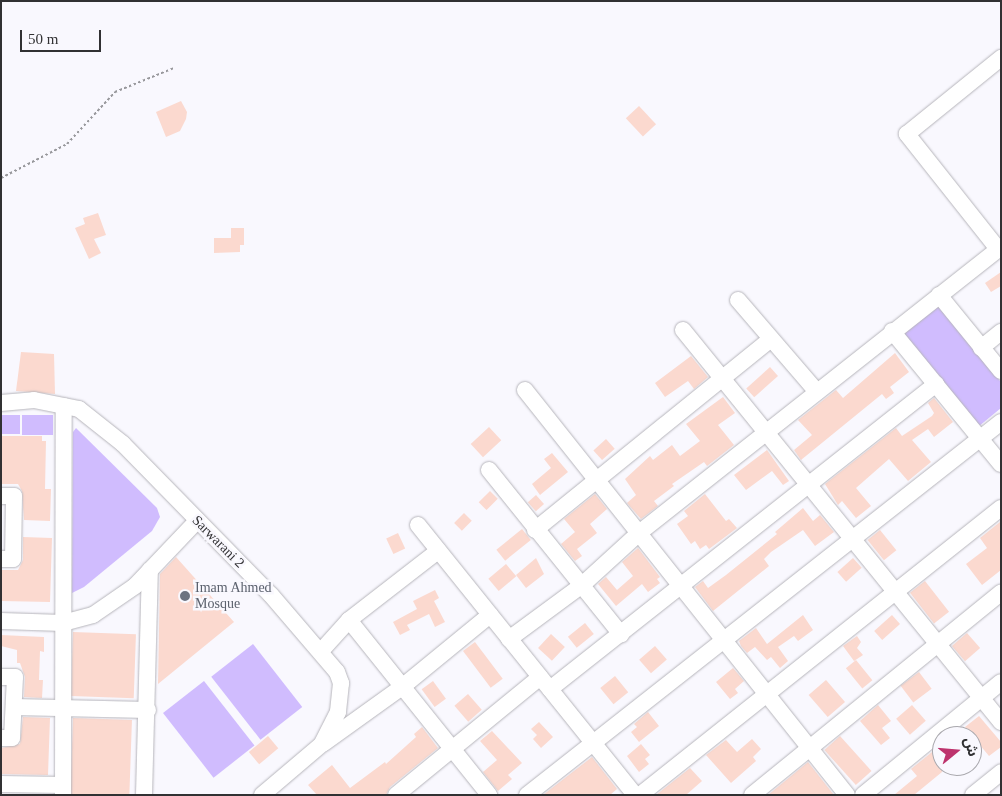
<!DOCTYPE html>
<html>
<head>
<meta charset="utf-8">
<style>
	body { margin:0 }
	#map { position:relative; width:1002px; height:796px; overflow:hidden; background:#f9f8fe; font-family:"Times New Roman","Noto Sans Arabic",serif }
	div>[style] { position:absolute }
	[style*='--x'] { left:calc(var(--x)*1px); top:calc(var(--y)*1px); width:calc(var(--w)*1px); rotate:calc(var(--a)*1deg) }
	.green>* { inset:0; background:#d0bcfe; transform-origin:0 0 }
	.building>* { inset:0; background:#fbd9cf; transform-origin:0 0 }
	.path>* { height:2px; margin-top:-1px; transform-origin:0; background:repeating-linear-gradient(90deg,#98989c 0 2.5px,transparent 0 5px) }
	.roads { filter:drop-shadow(0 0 1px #b6b5bb) drop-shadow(0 0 1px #b6b5bb) }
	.minor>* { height:16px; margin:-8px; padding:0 8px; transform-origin:8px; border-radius:8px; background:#fff }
	.dots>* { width:14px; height:14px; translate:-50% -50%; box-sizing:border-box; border:2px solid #f9f8fe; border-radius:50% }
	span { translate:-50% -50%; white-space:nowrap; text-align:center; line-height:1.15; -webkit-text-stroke:5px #f9f8fe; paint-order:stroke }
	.street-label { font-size:14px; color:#313133 }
	.worship-label { font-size:14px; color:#5b616d }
	.left { translate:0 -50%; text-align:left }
	.frame { position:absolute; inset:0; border:2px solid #313133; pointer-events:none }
	.north { position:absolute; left:932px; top:726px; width:50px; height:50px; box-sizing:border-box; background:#f9f8fe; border:1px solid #a9a8ad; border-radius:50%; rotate:73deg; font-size:14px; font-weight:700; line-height:20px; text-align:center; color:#313133 }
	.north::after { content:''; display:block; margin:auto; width:18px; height:22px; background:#bd336d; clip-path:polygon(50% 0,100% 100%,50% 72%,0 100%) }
	.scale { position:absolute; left:20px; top:30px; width:81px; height:22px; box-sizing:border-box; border:2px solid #313133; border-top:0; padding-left:6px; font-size:15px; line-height:18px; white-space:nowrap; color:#313133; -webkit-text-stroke:4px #f9f8fe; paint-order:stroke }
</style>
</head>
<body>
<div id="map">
	<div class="green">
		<i style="clip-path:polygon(937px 305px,1001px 382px,1001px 408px,978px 427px,903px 334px)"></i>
		<i style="left:1px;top:415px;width:19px;height:19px"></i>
		<i style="left:22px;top:415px;width:31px;height:20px"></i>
		<i style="clip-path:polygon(76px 428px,157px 508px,160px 517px,152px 531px,84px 587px,72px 593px,73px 432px)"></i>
		<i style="left:253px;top:644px;width:80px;height:53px;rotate:52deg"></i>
		<i style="left:204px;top:681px;width:82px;height:52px;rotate:52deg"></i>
	</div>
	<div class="building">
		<i style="clip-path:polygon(181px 101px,187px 112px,186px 119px,180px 131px,166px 137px,156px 112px)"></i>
		<i style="left:639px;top:106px;width:25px;height:18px;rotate:47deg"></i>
		<i style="clip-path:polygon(98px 213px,106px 235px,94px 239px,101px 253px,89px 259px,75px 228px,85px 224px,83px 218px)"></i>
		<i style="clip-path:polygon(231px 228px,244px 228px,244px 245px,240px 245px,240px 252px,214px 253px,214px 238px,231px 238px)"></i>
		<i style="clip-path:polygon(1001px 272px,1001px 286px,991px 292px,985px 283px)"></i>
		<i style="clip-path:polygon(21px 352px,54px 354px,55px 394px,16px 391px)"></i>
		<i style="clip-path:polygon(895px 353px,909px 372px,890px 387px,894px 393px,886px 399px,882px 394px,801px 460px,794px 450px,812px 435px,798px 420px,836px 390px,843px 398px)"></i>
		<i style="clip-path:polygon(691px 356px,708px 377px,694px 389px,688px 381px,665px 397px,655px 383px)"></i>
		<i style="left:770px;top:367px;width:12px;height:32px;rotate:48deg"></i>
		<i style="clip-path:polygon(723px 397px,735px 413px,718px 425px,734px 445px,707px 466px,704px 462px,672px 484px,674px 486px,654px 501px,658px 506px,641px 519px,627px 503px,636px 495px,625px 479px,650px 456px,653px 460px,672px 445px,680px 456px,700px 441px,686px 424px)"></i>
		<i style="clip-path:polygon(934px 398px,953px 422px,934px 437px,928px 429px,912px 440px,931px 462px,908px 481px,889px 459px,856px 488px,871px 506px,856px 518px,842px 501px,838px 505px,825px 484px,896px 428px,902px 436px,932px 416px,934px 413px,928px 403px)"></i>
		<i style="left:489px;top:427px;width:18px;height:25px;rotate:47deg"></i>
		<i style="clip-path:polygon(1px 436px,42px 436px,42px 441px,46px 441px,45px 489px,51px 489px,50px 521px,24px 520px,22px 491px,18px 484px,1px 484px)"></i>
		<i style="left:606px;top:439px;width:13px;height:17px;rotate:48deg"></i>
		<i style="clip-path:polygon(767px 450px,789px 481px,783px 485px,772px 471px,746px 490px,734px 475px)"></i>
		<i style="clip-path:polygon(552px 453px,568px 472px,540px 495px,532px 484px,551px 468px,544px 459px)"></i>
		<i style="left:490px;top:491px;width:11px;height:16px;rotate:45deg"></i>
		<i style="clip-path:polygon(595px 494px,607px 509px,590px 524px,597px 533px,577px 549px,582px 556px,575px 561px,561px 544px,575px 532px,564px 519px)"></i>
		<i style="clip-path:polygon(705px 494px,726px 521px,729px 519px,737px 528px,709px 549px,706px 545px,700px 549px,695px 541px,691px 544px,677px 524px,688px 516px,684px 511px)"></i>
		<i style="left:536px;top:495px;width:12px;height:11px;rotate:48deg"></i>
		<i style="clip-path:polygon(803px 508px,813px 521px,820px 515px,834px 532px,815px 546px,803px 530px,771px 552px,764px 559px,769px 566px,713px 611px,695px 587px,703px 581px,708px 588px,726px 575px,777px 534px,775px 532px)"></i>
		<i style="left:464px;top:513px;width:11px;height:14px;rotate:45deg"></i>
		<i style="clip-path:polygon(1000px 522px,1001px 570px,982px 585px,966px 564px,987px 548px,980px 538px)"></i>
		<i style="left:522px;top:529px;width:14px;height:33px;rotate:51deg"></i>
		<i style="left:880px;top:530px;width:26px;height:16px;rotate:51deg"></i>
		<i style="left:398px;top:533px;width:17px;height:13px;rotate:65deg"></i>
		<i style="clip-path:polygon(23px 537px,52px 538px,50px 602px,1px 601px,1px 570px,18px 570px,23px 560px)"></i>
		<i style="clip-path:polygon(638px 548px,660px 577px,657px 579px,660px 583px,648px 592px,642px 584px,616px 606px,598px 584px,606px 577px,617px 590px,633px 576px,622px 562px)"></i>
		<i style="clip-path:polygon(176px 557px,234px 622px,158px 684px,160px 574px)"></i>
		<i style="clip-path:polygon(536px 558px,544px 574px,526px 588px,516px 575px)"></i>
		<i style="left:853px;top:558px;width:13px;height:21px;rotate:48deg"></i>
		<i style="left:506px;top:564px;width:16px;height:23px;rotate:50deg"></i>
		<i style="left:925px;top:581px;width:39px;height:19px;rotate:52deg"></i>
		<i style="clip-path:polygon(435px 590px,439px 598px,434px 601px,445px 622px,435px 627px,429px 614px,407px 625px,410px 630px,400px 635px,393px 622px,417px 609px,413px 601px)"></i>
		<i style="clip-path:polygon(803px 615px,813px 630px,798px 641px,794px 636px,778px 647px,788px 661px,780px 668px,771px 657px,767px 660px,755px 647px,747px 653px,741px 646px,739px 641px,756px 628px,767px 644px)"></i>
		<i style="left:892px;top:615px;width:12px;height:24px;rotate:48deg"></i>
		<i style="left:585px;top:623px;width:14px;height:22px;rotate:51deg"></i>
		<i style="left:73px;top:632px;width:63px;height:64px;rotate:2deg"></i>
		<i style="left:967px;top:633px;width:20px;height:20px;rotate:49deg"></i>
		<i style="left:551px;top:634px;width:19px;height:19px;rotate:43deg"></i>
		<i style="clip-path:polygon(1px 635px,44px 637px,44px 652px,40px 651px,39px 680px,43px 680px,42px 698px,24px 697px,25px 677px,20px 663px,17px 663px,17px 650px,1px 646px)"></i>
		<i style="clip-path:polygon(857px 636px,861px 642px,857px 648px,863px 655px,854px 661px,843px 646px)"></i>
		<i style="left:475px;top:642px;width:46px;height:15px;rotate:53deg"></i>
		<i style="left:655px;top:646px;width:18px;height:21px;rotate:49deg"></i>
		<i style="left:856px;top:660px;width:26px;height:13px;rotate:51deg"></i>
		<i style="clip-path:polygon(733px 668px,744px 681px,735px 689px,738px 693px,730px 699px,716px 682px)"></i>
		<i style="left:919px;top:672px;width:21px;height:23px;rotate:53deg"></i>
		<i style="left:615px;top:676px;width:21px;height:19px;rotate:51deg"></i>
		<i style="left:826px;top:680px;width:29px;height:23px;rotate:49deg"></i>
		<i style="left:433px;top:681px;width:22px;height:14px;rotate:54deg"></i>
		<i style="left:468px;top:694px;width:21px;height:18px;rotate:49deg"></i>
		<i style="clip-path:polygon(878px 705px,891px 721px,882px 728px,890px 738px,881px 745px,860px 721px)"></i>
		<i style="left:912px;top:705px;width:21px;height:21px;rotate:49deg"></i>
		<i style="clip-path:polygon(648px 712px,659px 726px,639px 742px,631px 732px,637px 727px,634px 724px)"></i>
		<i style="clip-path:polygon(979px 716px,1001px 742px,1001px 747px,989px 756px,965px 727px)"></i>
		<i style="clip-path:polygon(23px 717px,50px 718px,48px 775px,1px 774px,1px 748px,20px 744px)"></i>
		<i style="left:73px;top:718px;width:59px;height:76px;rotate:2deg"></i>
		<i style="clip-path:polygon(539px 722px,553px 737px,541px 748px,533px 739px,537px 735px,531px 729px)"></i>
		<i style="clip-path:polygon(422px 727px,438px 748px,390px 787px,386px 795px,317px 795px,308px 785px,332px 765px,350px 788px,385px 762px,386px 764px,416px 737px,414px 734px)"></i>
		<i style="clip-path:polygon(492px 731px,522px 763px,508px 775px,512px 779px,498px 791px,483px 772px,497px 760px,480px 741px)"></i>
		<i style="left:268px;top:736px;width:16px;height:25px;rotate:50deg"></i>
		<i style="left:840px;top:736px;width:47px;height:21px;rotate:48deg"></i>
		<i style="clip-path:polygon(752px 739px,761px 749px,753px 757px,756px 761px,731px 783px,706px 755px,726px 740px,737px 752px)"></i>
		<i style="clip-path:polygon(641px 744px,650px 755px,645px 759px,649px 764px,639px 772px,627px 756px)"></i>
		<i style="clip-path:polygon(937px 748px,942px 754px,942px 772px,914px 795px,894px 795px,917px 776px,911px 769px)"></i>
		<i style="clip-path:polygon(592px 757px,617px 789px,610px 795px,543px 795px)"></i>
		<i style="clip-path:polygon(808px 762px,834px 795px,768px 795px)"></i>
		<i style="clip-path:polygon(690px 768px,702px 781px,686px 795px,656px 795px)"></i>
	</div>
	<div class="path">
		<i style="--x:1;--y:178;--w:74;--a:-27.3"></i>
		<i style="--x:67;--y:144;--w:71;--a:-47.3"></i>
		<i style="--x:115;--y:92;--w:64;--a:-22.1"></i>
	</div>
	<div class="roads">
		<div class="minor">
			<i style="--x:998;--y:249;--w:147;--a:-128.4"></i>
			<i style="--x:907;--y:134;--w:121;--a:-39"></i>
			<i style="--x:939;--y:295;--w:98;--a:50.8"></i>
			<i style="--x:738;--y:300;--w:121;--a:49.3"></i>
			<i style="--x:683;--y:330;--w:505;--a:50.95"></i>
			<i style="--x:892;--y:331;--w:172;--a:50.7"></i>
			<i style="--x:981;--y:348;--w:26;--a:-39"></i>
			<i style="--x:525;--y:390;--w:517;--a:51.51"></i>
			<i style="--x:1;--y:403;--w:33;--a:-5"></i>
			<i style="--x:34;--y:400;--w:46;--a:11.3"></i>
			<i style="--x:79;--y:409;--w:56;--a:38.5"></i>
			<i style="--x:123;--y:444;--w:211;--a:45.6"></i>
			<i style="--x:271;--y:595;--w:101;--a:49.4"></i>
			<i style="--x:337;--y:672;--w:12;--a:70"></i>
			<i style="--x:341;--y:683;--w:29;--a:96"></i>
			<i style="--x:338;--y:712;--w:36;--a:117"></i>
			<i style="--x:322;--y:744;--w:79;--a:139.6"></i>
			<i style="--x:489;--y:470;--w:211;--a:51.2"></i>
			<i style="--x:1;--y:496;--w:13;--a:0"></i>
			<i style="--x:14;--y:496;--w:63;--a:90.9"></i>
			<i style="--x:13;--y:559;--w:12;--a:180"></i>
			<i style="--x:418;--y:525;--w:346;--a:51.2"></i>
			<i style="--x:535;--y:530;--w:302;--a:-39"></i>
			<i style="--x:349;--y:620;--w:224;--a:51.3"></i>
			<i style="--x:1;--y:621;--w:62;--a:1.8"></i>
			<i style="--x:63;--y:623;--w:31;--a:-15"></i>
			<i style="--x:93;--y:615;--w:51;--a:-34.6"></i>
			<i style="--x:135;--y:586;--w:90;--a:-46.4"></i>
			<i style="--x:509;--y:639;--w:89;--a:-36.4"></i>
			<i style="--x:581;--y:586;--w:79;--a:-42.4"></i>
			<i style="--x:639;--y:533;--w:461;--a:-38.3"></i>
			<i style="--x:322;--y:650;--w:40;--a:-48"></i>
			<i style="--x:349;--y:620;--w:113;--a:-37.8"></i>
			<i style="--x:1;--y:677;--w:14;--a:0"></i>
			<i style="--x:15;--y:677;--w:61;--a:92.8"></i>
			<i style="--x:12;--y:738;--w:11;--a:180"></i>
			<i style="--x:550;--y:689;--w:492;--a:-38.3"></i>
			<i style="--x:14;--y:707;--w:134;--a:1.3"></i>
			<i style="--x:324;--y:743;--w:96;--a:-35.7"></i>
			<i style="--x:402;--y:687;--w:114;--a:-39.3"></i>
			<i style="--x:1;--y:784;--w:62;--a:0.9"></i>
			<i style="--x:63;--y:795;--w:389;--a:-89.9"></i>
			<i style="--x:144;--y:795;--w:225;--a:-88.5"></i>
			<i style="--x:396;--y:795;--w:186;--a:-39.3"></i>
			<i style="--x:527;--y:795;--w:603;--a:-38.2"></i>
			<i style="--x:640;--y:795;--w:461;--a:-38.5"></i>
			<i style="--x:752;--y:795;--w:321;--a:-39.1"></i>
			<i style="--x:863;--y:795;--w:178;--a:-39.3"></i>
			<i style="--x:973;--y:795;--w:36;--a:-39"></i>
		</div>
	</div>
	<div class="dots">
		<i style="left:185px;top:596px;background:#6b7280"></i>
	</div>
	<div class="street-label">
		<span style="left:218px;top:542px;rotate:45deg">Sarwarani 2</span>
	</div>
	<div class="worship-label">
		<span class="left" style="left:195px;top:596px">Imam Ahmed<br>Mosque</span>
	</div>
	<div class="frame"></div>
	<div class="north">ش</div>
	<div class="scale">50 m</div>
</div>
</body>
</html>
